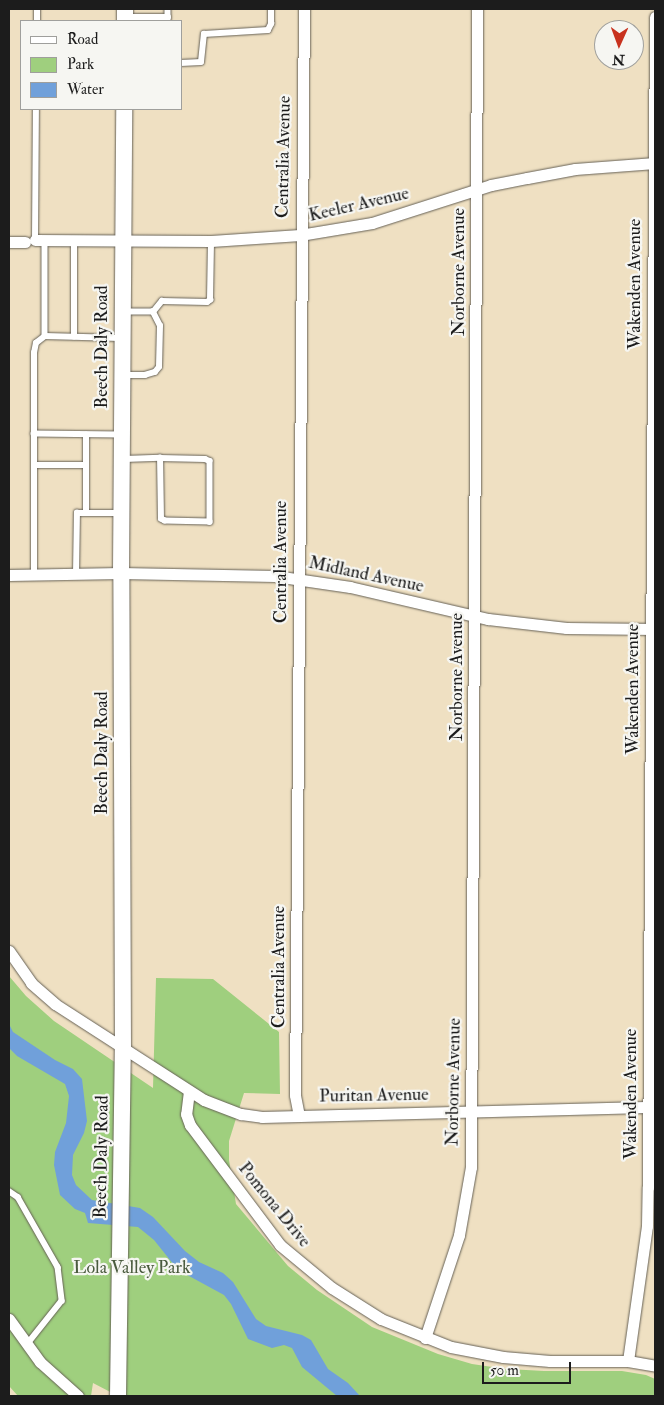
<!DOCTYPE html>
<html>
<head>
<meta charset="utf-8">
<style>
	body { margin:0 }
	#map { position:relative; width:664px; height:1405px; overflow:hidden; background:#efe0c2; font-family:"IM FELL Double Pica",serif }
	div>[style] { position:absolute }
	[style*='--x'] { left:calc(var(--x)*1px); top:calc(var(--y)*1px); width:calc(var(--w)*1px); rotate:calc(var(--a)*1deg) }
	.green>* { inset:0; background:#9fcf7e }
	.water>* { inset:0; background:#70a0da }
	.roads { filter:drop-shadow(0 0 1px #666156) drop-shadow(0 0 1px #666156) }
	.lane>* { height:5.5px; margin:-2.75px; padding:0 2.75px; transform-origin:2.75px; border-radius:2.75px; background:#fff }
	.street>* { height:11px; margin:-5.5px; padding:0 5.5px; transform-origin:5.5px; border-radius:5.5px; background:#fff }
	.secondary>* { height:16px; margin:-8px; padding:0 8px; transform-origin:8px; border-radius:8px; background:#fff }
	span { translate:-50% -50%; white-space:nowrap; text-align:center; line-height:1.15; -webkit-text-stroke:4.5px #f6f6f2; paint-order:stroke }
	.street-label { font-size:18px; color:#1c1c1c }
	.park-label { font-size:18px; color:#4a5b3e }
	.frame { position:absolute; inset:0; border:10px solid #1c1c1c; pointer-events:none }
	.legend { position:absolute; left:20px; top:20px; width:162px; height:90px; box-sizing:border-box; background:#f6f6f2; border:1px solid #9f9f9c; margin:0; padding:6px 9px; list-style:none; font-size:15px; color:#1c1c1c }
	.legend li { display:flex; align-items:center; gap:10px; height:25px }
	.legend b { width:25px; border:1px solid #9f9f9c }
	.north { position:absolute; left:594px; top:20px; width:50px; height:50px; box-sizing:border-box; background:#f6f6f2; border:1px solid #9f9f9c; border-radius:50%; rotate:182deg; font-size:14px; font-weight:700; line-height:20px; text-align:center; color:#1c1c1c }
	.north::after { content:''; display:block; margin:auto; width:18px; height:22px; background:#c8321e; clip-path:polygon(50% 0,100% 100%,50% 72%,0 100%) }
	.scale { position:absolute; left:482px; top:1362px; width:89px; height:22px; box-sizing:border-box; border:2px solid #1c1c1c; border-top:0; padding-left:6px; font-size:15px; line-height:18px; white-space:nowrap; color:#1c1c1c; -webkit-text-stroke:4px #f6f6f2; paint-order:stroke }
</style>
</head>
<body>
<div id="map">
	<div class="green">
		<i style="clip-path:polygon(9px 976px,26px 996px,54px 1021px,153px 1088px,156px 978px,213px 979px,279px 1032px,280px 1094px,244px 1093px,229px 1141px,229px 1160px,236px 1204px,288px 1266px,317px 1290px,372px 1327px,438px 1354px,472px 1364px,506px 1369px,544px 1371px,622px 1371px,646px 1375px,655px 1379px,655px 1396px,118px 1396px,93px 1383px,91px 1396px,18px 1396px,9px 1386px)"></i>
	</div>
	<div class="water">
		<i style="clip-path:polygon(9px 1024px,13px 1032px,55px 1060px,73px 1069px,82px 1079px,87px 1121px,84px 1133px,73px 1155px,72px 1175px,76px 1185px,92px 1200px,140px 1208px,153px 1217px,185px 1251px,199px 1262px,223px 1273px,233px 1282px,256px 1319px,266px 1326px,302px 1335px,311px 1340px,328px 1369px,348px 1383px,360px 1396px,337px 1396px,302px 1367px,292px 1348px,284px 1345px,272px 1348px,248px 1339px,231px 1304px,224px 1295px,178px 1270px,154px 1240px,138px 1227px,88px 1223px,85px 1213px,75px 1209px,60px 1195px,54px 1165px,55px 1152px,66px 1123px,69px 1096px,65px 1084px,17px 1056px,9px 1048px)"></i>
	</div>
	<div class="roads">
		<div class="lane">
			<i style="--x:168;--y:9;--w:12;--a:90"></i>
			<i style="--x:127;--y:17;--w:41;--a:0"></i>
			<i style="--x:37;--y:21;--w:12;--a:-90"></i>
			<i style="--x:181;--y:63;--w:20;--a:-3"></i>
			<i style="--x:201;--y:62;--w:28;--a:-84"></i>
			<i style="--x:204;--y:34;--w:64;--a:-3.6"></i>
			<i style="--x:268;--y:30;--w:7;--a:-63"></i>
			<i style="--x:271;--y:24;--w:15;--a:-90"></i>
			<i style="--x:35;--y:240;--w:131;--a:-89.6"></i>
			<i style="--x:45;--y:240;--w:96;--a:90"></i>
			<i style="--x:153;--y:312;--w:14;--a:-51"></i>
			<i style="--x:162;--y:301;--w:45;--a:1.3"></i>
			<i style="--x:207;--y:302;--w:4;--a:-34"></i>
			<i style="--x:210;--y:300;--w:59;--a:-89"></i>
			<i style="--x:74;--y:337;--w:96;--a:-90"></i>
			<i style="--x:123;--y:375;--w:22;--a:0"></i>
			<i style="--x:145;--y:375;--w:10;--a:-17"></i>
			<i style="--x:155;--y:372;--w:6;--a:-51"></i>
			<i style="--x:159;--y:367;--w:41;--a:-88.6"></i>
			<i style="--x:160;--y:326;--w:16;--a:-117"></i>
			<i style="--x:153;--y:312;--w:28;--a:180"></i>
			<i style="--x:120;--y:435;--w:86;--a:-179.3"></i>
			<i style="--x:34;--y:434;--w:81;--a:-90"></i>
			<i style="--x:34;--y:353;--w:10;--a:-79"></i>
			<i style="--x:36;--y:343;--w:11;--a:-38"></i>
			<i style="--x:45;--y:336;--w:75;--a:1.5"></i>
			<i style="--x:124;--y:459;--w:36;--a:-2"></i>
			<i style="--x:160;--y:458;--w:45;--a:1.3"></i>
			<i style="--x:205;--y:459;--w:5;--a:22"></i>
			<i style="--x:210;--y:461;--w:61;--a:90"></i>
			<i style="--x:210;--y:522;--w:45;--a:-178.7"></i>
			<i style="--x:165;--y:521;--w:4;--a:-153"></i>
			<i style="--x:161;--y:519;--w:61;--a:-90.9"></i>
			<i style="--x:34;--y:465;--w:52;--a:0"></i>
			<i style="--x:86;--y:513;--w:78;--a:-90"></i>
			<i style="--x:76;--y:574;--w:61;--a:-89.1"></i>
			<i style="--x:77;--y:513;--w:42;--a:0"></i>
			<i style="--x:34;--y:575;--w:141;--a:-90"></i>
			<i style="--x:9;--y:1191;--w:11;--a:34"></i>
			<i style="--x:18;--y:1197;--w:81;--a:60.3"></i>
			<i style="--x:58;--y:1267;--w:34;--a:83"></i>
			<i style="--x:62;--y:1301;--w:56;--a:128.5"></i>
		</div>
		<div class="street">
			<i style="--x:35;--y:240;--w:176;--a:0.3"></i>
			<i style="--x:211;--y:241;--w:89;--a:-3.9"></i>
			<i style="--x:300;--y:235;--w:73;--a:-9.5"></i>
			<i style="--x:372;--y:223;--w:125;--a:-17.7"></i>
			<i style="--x:491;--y:185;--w:37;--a:-11"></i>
			<i style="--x:527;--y:178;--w:49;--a:-10.6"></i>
			<i style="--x:575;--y:169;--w:80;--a:-4.3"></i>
			<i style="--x:9;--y:242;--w:16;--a:0"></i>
			<i style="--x:9;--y:575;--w:112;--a:-1"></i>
			<i style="--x:121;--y:573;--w:154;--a:1.1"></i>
			<i style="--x:275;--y:576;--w:76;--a:8.3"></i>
			<i style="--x:350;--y:587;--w:142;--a:13.1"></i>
			<i style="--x:488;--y:619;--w:79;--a:6.6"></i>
			<i style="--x:566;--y:628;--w:89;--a:0.6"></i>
			<i style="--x:9;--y:951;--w:39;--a:55"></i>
			<i style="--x:31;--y:983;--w:32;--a:41"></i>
			<i style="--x:55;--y:1004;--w:177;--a:32.8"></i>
			<i style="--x:204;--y:1100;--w:40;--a:21"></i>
			<i style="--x:241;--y:1114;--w:21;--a:8"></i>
			<i style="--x:262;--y:1117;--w:393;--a:-1.5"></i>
			<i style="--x:189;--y:1091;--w:23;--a:97"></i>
			<i style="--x:186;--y:1114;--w:12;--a:70"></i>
			<i style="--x:190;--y:1125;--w:150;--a:53.1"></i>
			<i style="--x:280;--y:1245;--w:67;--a:39.6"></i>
			<i style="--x:332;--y:1288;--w:58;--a:32.3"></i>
			<i style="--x:381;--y:1319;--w:75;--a:21.8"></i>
			<i style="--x:451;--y:1347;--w:53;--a:10.9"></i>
			<i style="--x:503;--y:1357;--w:47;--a:4.9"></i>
			<i style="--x:550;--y:1361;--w:78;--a:0"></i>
			<i style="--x:628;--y:1361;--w:27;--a:10"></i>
			<i style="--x:299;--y:1116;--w:21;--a:-101"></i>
			<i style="--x:295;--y:1095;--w:1086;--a:-89.53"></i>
			<i style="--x:9;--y:1319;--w:53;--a:54.2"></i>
			<i style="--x:40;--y:1362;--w:51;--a:41.8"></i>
			<i style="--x:425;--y:1338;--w:108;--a:-71.7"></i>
			<i style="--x:459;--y:1235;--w:69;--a:-80"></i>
			<i style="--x:471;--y:1167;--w:1158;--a:-89.7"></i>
			<i style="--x:628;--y:1361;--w:136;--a:-82"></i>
			<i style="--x:647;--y:1226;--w:39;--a:-89"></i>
			<i style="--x:648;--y:1187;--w:1170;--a:-89.66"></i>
		</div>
		<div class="secondary">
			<i style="--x:125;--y:21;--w:12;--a:-90"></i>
			<i style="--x:118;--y:1396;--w:348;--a:-89.2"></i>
			<i style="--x:123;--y:1048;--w:475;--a:-90.2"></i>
			<i style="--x:121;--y:573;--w:464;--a:-89.6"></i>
		</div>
	</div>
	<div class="street-label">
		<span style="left:284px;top:157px;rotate:-89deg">Centralia Avenue</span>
		<span style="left:359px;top:205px;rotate:-13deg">Keeler Avenue</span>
		<span style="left:459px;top:272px;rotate:-90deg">Norborne Avenue</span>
		<span style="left:635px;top:284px;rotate:-90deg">Wakenden Avenue</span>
		<span style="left:102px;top:347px;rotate:-90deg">Beech Daly Road</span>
		<span style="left:281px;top:562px;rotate:-90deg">Centralia Avenue</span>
		<span style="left:366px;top:575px;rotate:12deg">Midland Avenue</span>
		<span style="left:457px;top:677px;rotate:-90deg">Norborne Avenue</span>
		<span style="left:633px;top:689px;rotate:-90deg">Wakenden Avenue</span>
		<span style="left:102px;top:753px;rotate:-90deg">Beech Daly Road</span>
		<span style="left:279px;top:967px;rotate:-90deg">Centralia Avenue</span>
		<span style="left:454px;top:1082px;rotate:-89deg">Norborne Avenue</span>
		<span style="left:631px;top:1094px;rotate:-90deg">Wakenden Avenue</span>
		<span style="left:374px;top:1096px;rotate:-1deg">Puritan Avenue</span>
		<span style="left:102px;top:1157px;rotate:-89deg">Beech Daly Road</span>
		<span style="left:274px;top:1205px;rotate:51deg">Pomona Drive</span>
	</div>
	<div class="park-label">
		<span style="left:132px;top:1268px">Lola Valley Park</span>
	</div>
	<div class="frame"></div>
	<ul class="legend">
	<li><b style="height:6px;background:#fff"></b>Road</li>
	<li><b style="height:14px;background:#9fcf7e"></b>Park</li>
	<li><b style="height:14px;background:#70a0da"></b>Water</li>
	</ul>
	<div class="north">N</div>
	<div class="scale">50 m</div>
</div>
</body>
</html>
